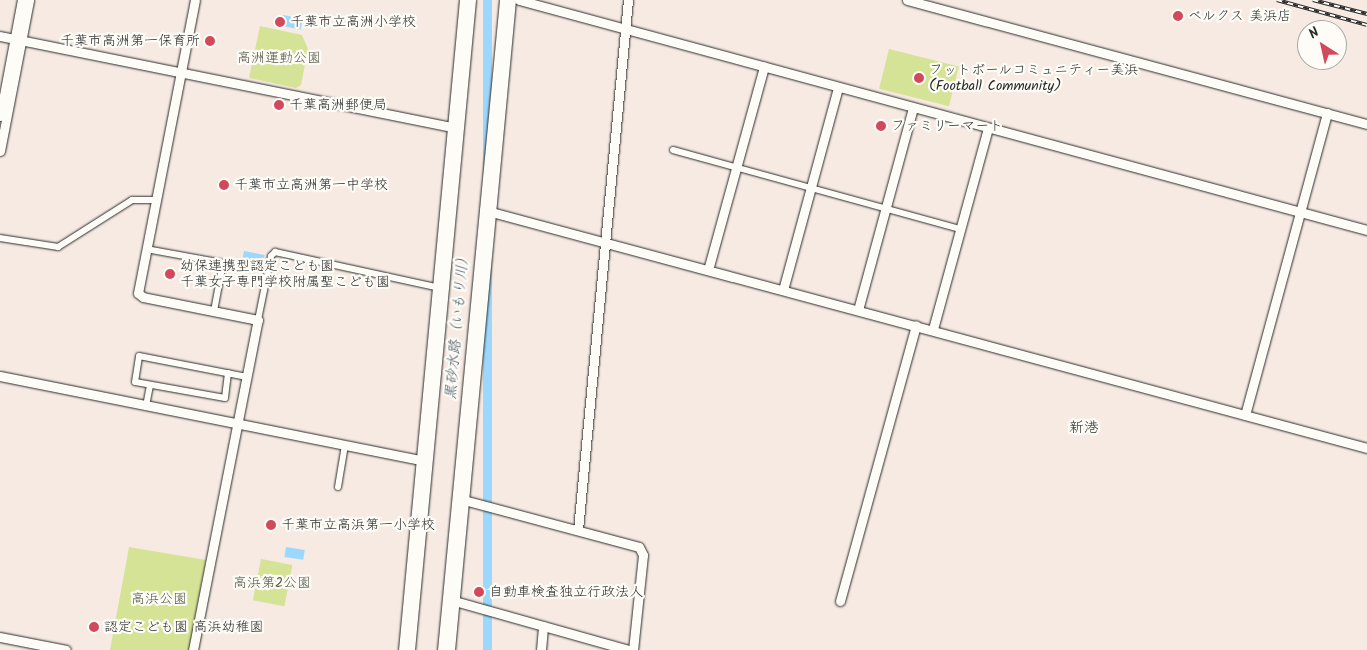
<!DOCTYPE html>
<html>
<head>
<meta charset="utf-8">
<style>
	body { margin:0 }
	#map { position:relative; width:1367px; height:650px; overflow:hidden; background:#f6eae3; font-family:Kalam,"Klee One",sans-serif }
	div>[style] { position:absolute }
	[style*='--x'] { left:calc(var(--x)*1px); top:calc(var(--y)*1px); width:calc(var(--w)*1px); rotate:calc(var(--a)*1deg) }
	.green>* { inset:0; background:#d5e396; transform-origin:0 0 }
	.water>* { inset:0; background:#9cd8fd; transform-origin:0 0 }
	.roads { filter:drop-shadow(0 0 1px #2b2b2b) drop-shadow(0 0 1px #2b2b2b) }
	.street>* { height:6px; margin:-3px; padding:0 3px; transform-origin:3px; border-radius:3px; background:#fdfcf7 }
	.secondary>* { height:9px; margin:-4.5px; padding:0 4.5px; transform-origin:4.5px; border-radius:4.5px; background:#fdfcf7 }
	.rail>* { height:4px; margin-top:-2px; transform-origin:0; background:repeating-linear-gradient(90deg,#fdfcf7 0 5.5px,#2b2b2b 0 11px); box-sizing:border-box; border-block:1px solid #2b2b2b }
	.dots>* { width:14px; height:14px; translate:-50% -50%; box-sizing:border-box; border:2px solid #fdfcf7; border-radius:50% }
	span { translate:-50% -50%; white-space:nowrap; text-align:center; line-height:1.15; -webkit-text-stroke:4.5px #fdfcf7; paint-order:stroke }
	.poi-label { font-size:14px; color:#2b2b2b }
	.left { translate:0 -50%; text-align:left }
	.right { translate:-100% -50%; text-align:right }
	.park-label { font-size:14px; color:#565946 }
	.water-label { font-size:15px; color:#475660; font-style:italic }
	.neighbourhood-label { font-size:15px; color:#2b2b2b }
	.north { position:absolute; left:1297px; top:20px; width:50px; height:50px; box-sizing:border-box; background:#fdfcf7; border:1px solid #a9a8a5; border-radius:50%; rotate:325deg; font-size:14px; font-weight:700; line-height:20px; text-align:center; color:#2b2b2b }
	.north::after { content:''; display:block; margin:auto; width:18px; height:22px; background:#d1495b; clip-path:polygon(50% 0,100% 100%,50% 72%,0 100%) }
</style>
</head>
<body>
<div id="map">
	<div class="green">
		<i style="clip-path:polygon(260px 26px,302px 35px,308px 49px,301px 85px,296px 88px,249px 78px)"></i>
		<i style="left:889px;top:49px;width:72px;height:41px;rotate:14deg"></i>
		<i style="clip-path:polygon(129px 547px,206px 560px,189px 650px,110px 650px)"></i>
		<i style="left:261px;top:559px;width:32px;height:42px;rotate:11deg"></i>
	</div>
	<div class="water">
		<i style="left:483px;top:0;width:9px;height:653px"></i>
		<i style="left:283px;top:15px;width:20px;height:11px;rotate:11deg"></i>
		<i style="left:244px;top:251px;width:21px;height:11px;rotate:11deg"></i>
		<i style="left:286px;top:547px;width:19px;height:10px;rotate:9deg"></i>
	</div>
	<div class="roads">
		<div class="street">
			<i style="--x:673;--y:150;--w:298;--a:15.4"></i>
			<i style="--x:0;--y:238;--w:59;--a:8.8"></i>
			<i style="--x:58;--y:247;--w:88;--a:-32.4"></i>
			<i style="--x:132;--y:200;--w:24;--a:0"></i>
			<i style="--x:146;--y:249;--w:78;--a:10.3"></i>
			<i style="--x:223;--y:263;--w:49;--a:100.6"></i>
			<i style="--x:258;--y:320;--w:65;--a:-78.5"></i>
			<i style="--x:271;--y:256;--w:6;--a:-45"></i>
			<i style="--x:275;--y:252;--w:169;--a:12.3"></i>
			<i style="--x:228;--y:373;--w:25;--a:97"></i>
			<i style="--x:225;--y:398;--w:91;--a:-169.9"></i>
			<i style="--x:135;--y:382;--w:26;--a:-81"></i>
			<i style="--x:139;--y:356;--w:110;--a:11"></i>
			<i style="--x:146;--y:406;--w:21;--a:-79"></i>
			<i style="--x:338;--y:487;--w:43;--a:-80.5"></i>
		</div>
		<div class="secondary">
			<i style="--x:519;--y:0;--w:879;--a:15.18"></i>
			<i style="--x:907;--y:0;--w:476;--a:15.1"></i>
			<i style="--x:0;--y:36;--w:467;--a:11.4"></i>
			<i style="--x:0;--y:116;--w:118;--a:-79.3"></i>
			<i style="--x:0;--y:151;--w:154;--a:-79.1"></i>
			<i style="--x:484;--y:210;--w:915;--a:15.08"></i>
			<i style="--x:708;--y:270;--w:211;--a:-74.6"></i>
			<i style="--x:783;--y:290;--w:210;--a:-74.8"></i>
			<i style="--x:858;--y:310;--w:209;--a:-74.8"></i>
			<i style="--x:933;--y:329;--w:208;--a:-74.7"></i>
			<i style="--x:0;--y:376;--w:433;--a:11.3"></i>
			<i style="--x:1245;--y:415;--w:313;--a:-74.8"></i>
			<i style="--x:460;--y:499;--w:185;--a:15"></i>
			<i style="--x:639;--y:547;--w:9;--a:63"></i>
			<i style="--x:643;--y:555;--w:96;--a:96"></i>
			<i style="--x:578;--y:530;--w:532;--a:-84.61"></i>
			<i style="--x:451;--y:600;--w:185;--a:15.7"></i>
			<i style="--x:840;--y:601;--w:286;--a:-74.6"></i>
			<i style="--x:0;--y:637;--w:67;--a:11.1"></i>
			<i style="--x:193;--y:650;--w:336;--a:-78.9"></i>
			<i style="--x:258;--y:320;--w:117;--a:-168.7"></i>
			<i style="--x:143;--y:297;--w:6;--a:-141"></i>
			<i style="--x:138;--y:293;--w:298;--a:-79"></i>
			<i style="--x:403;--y:650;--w:653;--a:-84.64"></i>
			<i style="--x:410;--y:650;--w:653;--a:-84.64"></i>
			<i style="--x:442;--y:650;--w:653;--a:-84.55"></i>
			<i style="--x:450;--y:650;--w:653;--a:-84.64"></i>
			<i style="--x:541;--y:650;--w:24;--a:-85"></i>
		</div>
	</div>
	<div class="rail">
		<i style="--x:1277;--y:0;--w:93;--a:15.5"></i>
		<i style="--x:1313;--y:0;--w:56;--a:14.5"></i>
	</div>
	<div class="dots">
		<i style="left:1178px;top:16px;background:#d1495b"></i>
		<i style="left:280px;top:22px;background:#d1495b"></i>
		<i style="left:210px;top:41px;background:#d1495b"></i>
		<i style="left:919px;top:78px;background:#d1495b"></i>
		<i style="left:279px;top:105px;background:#d1495b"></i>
		<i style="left:881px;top:126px;background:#d1495b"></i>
		<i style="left:224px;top:185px;background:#d1495b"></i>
		<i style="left:170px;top:274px;background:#d1495b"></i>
		<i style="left:271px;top:525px;background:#d1495b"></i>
		<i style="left:479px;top:592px;background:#d1495b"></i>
		<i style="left:94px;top:627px;background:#d1495b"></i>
	</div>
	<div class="poi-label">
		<span class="left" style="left:1188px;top:16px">ベルクス 美浜店</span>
		<span class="left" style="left:290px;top:22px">千葉市立高洲小学校</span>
		<span class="right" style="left:200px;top:41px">千葉市高洲第一保育所</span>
		<span class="left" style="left:929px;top:78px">フットボールコミュニティー美浜<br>(Football Community)</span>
		<span class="left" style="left:289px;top:105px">千葉高洲郵便局</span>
		<span class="left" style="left:891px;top:126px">ファミリーマート</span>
		<span class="left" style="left:234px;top:185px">千葉市立高洲第一中学校</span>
		<span class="left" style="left:180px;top:274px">幼保連携型認定こども園<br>千葉女子専門学校附属聖こども園</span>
		<span class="left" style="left:281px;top:525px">千葉市立高浜第一小学校</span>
		<span class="left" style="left:489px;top:592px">自動車検査独立行政法人</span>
		<span class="left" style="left:104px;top:627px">認定こども園 高浜幼稚園</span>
	</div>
	<div class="park-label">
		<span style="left:279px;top:58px">高洲運動公園</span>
		<span style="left:272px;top:583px">高浜第2公園</span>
		<span style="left:159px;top:599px">高浜公園</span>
	</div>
	<div class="water-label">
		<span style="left:458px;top:325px;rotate:-85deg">黒砂水路（いもり川）</span>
	</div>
	<div class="neighbourhood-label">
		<span style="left:1084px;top:429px">新港</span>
	</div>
	<div class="north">N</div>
</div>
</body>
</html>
